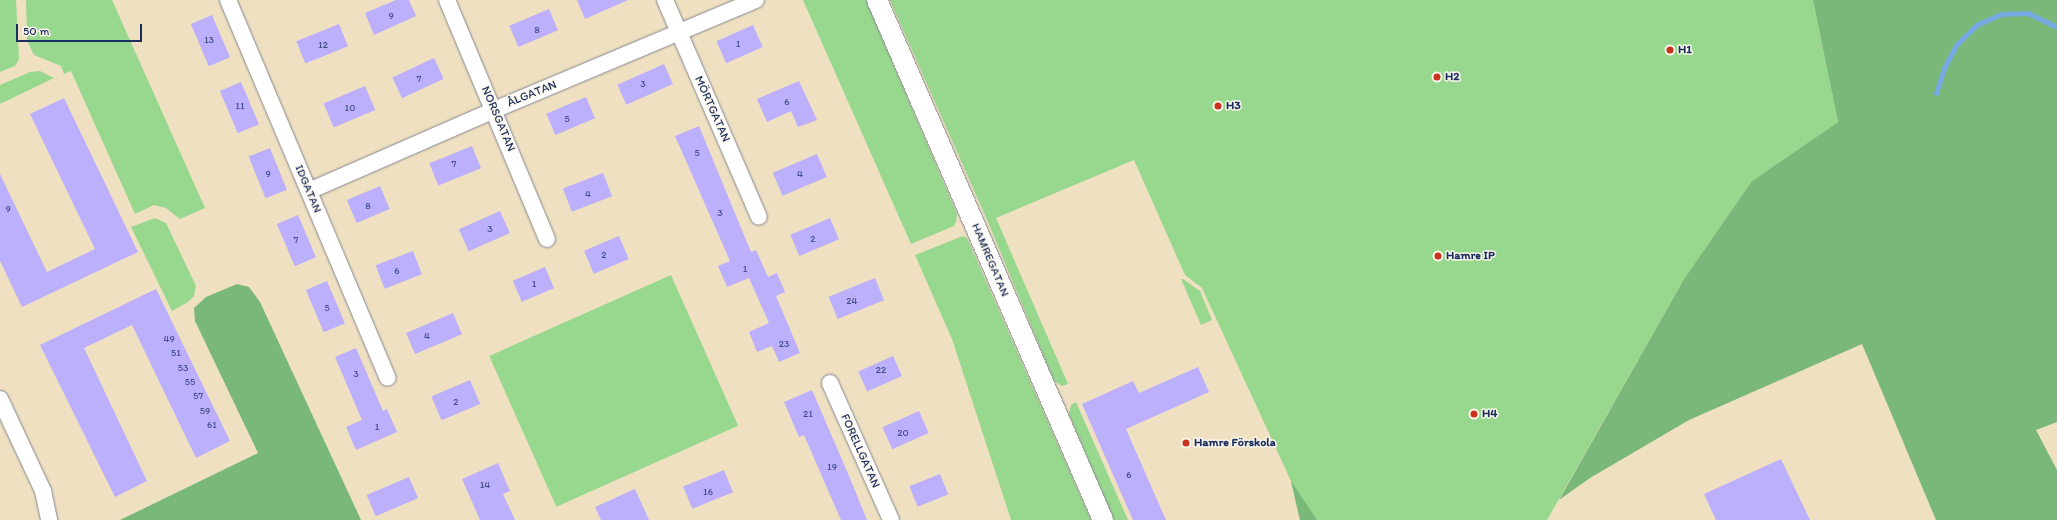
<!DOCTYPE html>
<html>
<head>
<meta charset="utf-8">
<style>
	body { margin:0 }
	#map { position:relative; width:2057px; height:520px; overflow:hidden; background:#efe0c1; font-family:Itim,sans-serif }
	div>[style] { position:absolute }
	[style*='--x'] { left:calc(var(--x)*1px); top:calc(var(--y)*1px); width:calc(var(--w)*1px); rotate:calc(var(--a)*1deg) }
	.green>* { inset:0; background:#97d88e; transform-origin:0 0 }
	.forest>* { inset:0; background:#79b879 }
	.stream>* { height:5px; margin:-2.5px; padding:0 2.5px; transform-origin:2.5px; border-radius:2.5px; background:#76a9e2 }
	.building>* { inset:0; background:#bcaffc; transform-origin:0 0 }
	.roads { filter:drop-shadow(0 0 1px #858890) drop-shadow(0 0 1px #858890) }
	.minor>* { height:16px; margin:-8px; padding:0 8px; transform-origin:8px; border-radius:8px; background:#fff }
	.tertiary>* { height:20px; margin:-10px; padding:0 10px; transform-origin:10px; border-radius:10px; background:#fff }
	.dots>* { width:11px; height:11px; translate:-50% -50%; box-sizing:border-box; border:2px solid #fbf7ec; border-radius:50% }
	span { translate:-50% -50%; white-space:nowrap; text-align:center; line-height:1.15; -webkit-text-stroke:3px #fbf7ec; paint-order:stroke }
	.number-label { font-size:10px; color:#434f86 }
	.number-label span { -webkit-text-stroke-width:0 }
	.poi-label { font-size:12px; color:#1b2f5e; font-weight:700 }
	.left { translate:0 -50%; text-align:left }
	.street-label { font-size:12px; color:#1b2f5e }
	.scale { position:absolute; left:16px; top:24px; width:126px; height:18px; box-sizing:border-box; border:2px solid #1b2f5e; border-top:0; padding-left:5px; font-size:12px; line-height:14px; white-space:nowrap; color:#1b2f5e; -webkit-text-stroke:3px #fbf7ec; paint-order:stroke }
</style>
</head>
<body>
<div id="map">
	<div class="green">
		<i style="clip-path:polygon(0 0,16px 0,19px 59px,15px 66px,0 72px)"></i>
		<i style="clip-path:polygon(26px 0,112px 0,205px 208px,180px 219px,166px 208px,154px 205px,135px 214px,71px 71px,64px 74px,61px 66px,34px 55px,30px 47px,27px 39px)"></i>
		<i style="clip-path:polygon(803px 0,866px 0,957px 214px,956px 222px,954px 226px,911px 244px)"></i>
		<i style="clip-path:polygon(890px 0,1813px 0,1838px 122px,1752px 181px,1684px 279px,1547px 520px,1300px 520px,1291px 481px,1202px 288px,1185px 275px,1134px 160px,996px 218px,1068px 384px,1062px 386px,1054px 381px,988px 222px)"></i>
		<i style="clip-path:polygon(40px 71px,54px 78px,0 104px,0 85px,30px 72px)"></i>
		<i style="clip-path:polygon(155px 218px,166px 223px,196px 286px,194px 296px,188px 302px,172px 311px,131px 227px)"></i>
		<i style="clip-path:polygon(963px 236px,967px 238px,1091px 520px,1011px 520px,952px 339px,915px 255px)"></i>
		<i style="left:671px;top:275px;width:165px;height:199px;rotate:66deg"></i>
		<i style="clip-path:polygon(1181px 279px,1183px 279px,1200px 291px,1212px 320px,1201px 325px)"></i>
		<i style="clip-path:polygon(1076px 402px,1128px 520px,1114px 520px,1069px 414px,1071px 405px)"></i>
	</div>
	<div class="forest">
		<i style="clip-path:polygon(1813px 0,2057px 0,2057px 422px,2036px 430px,2057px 470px,2057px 520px,1936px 520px,1862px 344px,1689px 420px,1590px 478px,1559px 500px,1684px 279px,1752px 181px,1838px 122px)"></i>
		<i style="clip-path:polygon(237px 284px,249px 287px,260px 302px,361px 520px,120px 520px,258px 453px,195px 321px,194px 308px,206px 297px)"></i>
		<i style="clip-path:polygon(1291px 481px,1317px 520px,1300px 520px)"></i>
	</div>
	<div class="stream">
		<i style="--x:1936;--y:93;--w:26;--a:-72"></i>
		<i style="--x:1944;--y:68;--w:27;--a:-62"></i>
		<i style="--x:1957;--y:44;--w:29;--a:-44"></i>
		<i style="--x:1978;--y:24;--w:26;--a:-23"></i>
		<i style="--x:2002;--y:14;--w:26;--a:-2"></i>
		<i style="--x:2028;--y:13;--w:32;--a:26"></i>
	</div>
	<div class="building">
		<i style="clip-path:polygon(396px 0,409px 0,416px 16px,374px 35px,365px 13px)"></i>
		<i style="clip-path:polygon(577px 0,628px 0,585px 19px)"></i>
		<i style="left:549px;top:9px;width:23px;height:43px;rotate:67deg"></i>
		<i style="left:212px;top:15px;width:46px;height:23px;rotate:67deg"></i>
		<i style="left:339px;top:24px;width:24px;height:46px;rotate:68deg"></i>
		<i style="left:753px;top:25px;width:24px;height:40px;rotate:66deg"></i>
		<i style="left:434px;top:58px;width:23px;height:46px;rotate:65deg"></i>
		<i style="left:664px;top:64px;width:22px;height:51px;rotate:66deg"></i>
		<i style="clip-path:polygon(799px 81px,817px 120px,798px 127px,791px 111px,767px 122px,757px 99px)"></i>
		<i style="left:241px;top:82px;width:46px;height:23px;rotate:67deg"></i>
		<i style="left:365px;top:86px;width:26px;height:45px;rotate:67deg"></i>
		<i style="left:586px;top:97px;width:23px;height:43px;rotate:67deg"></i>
		<i style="clip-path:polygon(64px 98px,138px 252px,22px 307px,0 261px,0 174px,47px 272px,95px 249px,30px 114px)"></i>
		<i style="clip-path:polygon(699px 126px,751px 252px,756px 250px,768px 277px,777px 273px,785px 292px,776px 296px,800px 353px,779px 362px,772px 346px,757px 352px,749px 332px,769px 323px,749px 278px,727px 287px,718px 266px,730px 261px,675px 136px)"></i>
		<i style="left:472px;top:146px;width:24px;height:46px;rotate:68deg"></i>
		<i style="left:270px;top:148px;width:45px;height:23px;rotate:68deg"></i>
		<i style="left:817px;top:154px;width:25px;height:48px;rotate:67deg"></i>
		<i style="left:603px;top:173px;width:25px;height:43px;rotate:69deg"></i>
		<i style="left:380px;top:186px;width:25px;height:36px;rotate:67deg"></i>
		<i style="left:500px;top:211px;width:24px;height:45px;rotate:66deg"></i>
		<i style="left:298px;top:215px;width:46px;height:23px;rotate:67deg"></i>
		<i style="left:830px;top:218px;width:23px;height:43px;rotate:67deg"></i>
		<i style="left:619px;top:236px;width:25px;height:38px;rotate:67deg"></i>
		<i style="left:413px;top:251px;width:25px;height:40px;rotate:69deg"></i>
		<i style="left:545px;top:267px;width:23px;height:35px;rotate:67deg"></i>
		<i style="left:875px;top:278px;width:24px;height:50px;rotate:68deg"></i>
		<i style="left:327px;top:281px;width:46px;height:23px;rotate:67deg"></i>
		<i style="clip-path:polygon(156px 289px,230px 441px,196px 458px,132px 325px,84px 348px,147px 481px,115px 497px,40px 345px)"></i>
		<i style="left:453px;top:313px;width:23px;height:51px;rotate:67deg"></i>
		<i style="clip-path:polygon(356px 348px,383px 411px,387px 409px,397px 432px,356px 450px,346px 427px,362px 420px,335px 357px)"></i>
		<i style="left:893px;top:356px;width:22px;height:38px;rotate:66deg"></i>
		<i style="clip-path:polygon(1198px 367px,1209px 392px,1126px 429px,1166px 520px,1133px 520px,1082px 404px,1133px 381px,1139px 393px)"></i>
		<i style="left:470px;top:380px;width:26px;height:42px;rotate:67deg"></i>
		<i style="clip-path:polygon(812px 390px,852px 483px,867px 520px,841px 520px,804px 435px,799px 437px,784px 402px)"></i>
		<i style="left:919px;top:411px;width:24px;height:40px;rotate:66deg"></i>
		<i style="clip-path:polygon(1781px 459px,1810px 520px,1716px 520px,1704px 494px)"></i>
		<i style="clip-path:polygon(498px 463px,510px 491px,503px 494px,515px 520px,480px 520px,462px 479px)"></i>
		<i style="left:724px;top:470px;width:24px;height:44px;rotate:68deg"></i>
		<i style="left:940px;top:474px;width:22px;height:33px;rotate:68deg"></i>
		<i style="left:409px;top:477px;width:23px;height:46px;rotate:67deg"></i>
		<i style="clip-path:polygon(635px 489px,649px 520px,601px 520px,595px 507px)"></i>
	</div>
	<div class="roads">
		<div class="minor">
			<i style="--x:228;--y:0;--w:410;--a:67.1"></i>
			<i style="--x:447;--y:0;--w:259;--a:67.3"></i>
			<i style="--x:665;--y:0;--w:236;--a:66.6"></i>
			<i style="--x:309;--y:191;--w:202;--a:-23.6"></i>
			<i style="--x:494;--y:110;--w:284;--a:-22.8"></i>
			<i style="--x:830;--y:383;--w:150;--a:66"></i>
			<i style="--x:0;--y:399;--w:102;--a:64.9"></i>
			<i style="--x:43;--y:491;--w:30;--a:78"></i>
		</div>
		<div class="tertiary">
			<i style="--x:877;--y:0;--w:567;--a:66.51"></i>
		</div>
	</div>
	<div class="dots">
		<i style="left:1670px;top:50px;background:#c8321e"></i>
		<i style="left:1437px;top:77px;background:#c8321e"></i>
		<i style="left:1218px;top:106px;background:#c8321e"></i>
		<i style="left:1438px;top:256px;background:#c8321e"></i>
		<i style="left:1474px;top:414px;background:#c8321e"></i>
		<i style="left:1186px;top:443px;background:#c8321e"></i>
	</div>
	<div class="number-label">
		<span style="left:391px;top:16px">9</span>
		<span style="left:537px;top:30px">8</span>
		<span style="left:209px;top:40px">13</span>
		<span style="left:738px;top:44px">1</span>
		<span style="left:323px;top:45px">12</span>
		<span style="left:419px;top:79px">7</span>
		<span style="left:643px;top:84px">3</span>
		<span style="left:787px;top:102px">6</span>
		<span style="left:240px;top:106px">11</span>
		<span style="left:350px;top:108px">10</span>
		<span style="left:567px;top:119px">5</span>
		<span style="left:697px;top:153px">5</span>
		<span style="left:454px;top:164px">7</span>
		<span style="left:268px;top:174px">9</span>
		<span style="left:800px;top:174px">4</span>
		<span style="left:588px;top:194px">4</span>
		<span style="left:368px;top:206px">8</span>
		<span style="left:8px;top:209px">9</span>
		<span style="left:720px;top:213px">3</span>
		<span style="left:490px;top:229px">3</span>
		<span style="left:813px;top:239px">2</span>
		<span style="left:296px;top:240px">7</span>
		<span style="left:604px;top:255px">2</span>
		<span style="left:745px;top:269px">1</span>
		<span style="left:397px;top:271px">6</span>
		<span style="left:534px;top:284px">1</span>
		<span style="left:852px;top:301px">24</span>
		<span style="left:327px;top:308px">5</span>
		<span style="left:427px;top:336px">4</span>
		<span style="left:169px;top:339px">49</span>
		<span style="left:784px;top:344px">23</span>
		<span style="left:176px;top:353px">51</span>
		<span style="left:183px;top:368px">53</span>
		<span style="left:881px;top:370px">22</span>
		<span style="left:356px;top:374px">3</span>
		<span style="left:190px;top:382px">55</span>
		<span style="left:198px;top:396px">57</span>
		<span style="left:456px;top:402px">2</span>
		<span style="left:205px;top:411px">59</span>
		<span style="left:808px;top:414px">21</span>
		<span style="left:212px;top:425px">61</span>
		<span style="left:377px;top:427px">1</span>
		<span style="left:903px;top:433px">20</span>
		<span style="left:832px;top:467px">19</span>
		<span style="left:1129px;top:475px">6</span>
		<span style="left:485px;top:485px">14</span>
		<span style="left:708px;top:492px">16</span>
	</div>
	<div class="poi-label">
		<span class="left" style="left:1678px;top:50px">H1</span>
		<span class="left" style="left:1445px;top:77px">H2</span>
		<span class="left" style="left:1226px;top:106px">H3</span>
		<span class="left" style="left:1446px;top:256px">Hamre IP</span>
		<span class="left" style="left:1482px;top:414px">H4</span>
		<span class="left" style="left:1194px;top:443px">Hamre Förskola</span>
	</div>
	<div class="street-label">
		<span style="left:532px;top:94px;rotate:-22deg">ÅLGATAN</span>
		<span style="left:712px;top:109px;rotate:66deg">MÖRTGATAN</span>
		<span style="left:498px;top:119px;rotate:67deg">NORSGATAN</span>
		<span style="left:308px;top:189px;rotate:67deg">IDGATAN</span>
		<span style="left:990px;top:260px;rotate:67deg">HAMREGATAN</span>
		<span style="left:860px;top:451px;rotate:66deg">FORELLGATAN</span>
	</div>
	<div class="scale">50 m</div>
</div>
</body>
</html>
